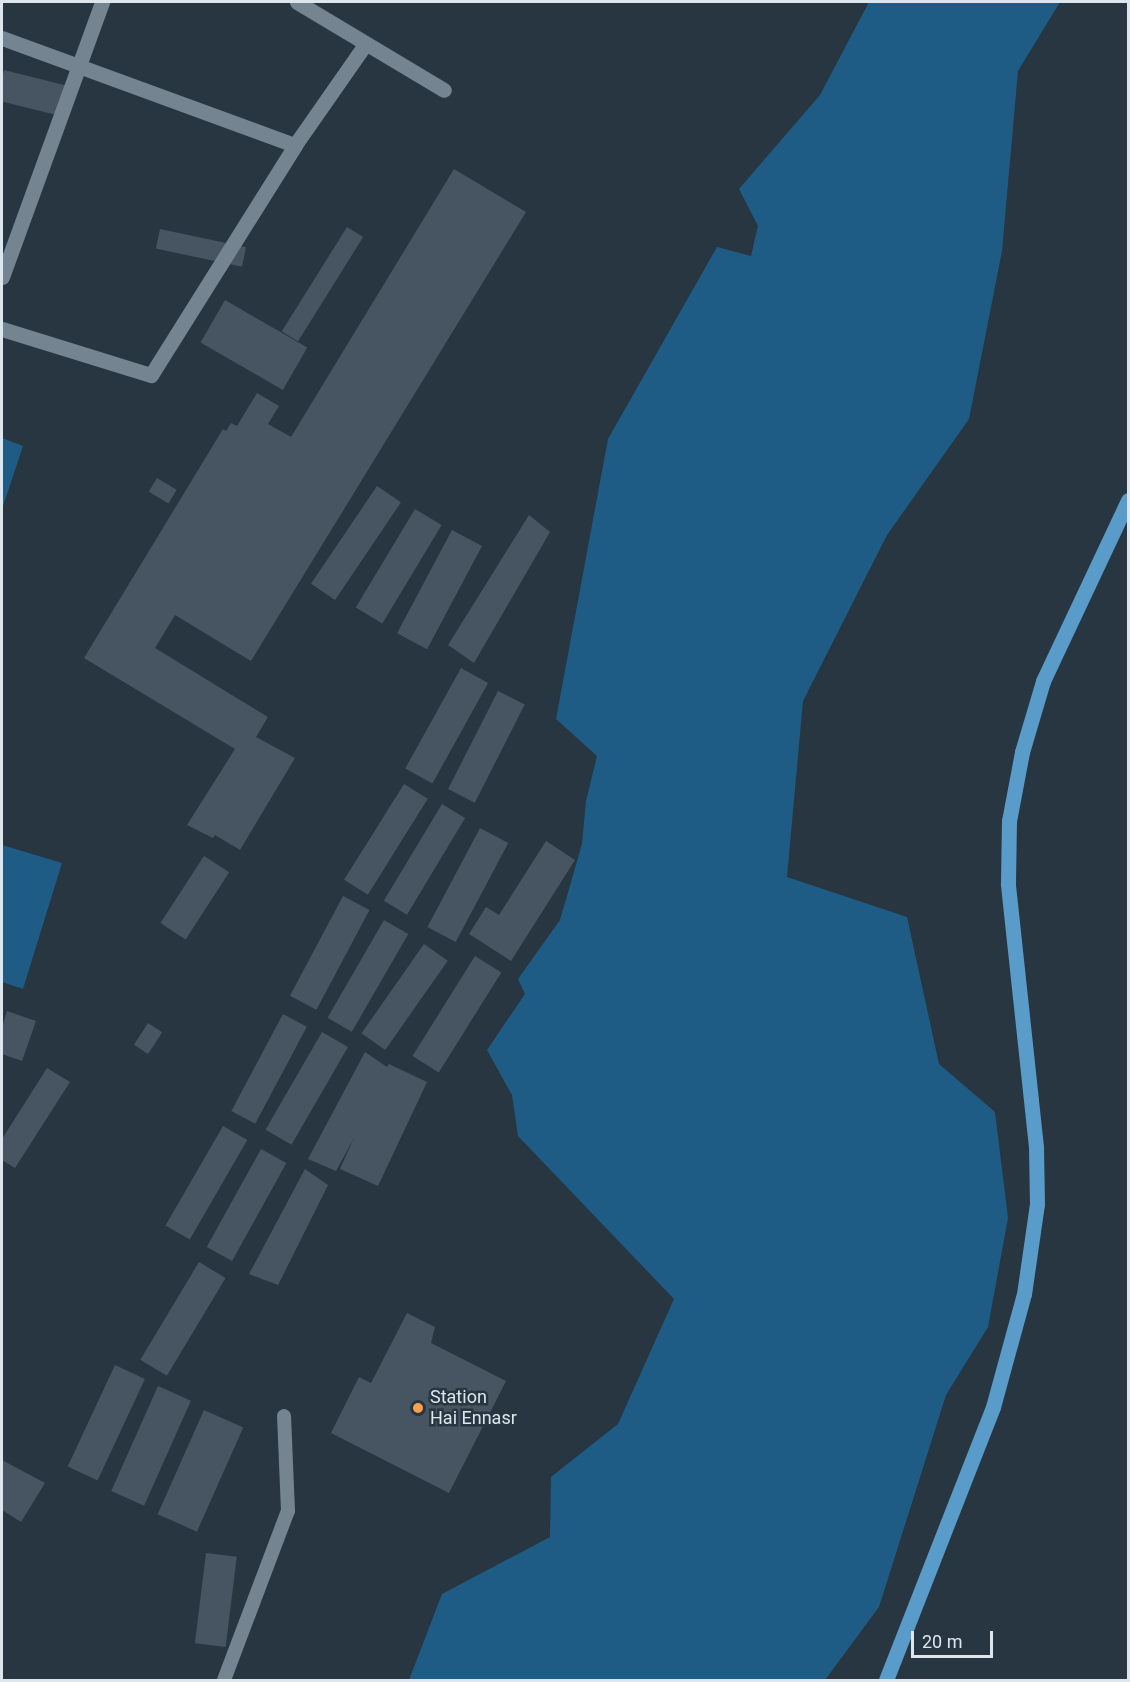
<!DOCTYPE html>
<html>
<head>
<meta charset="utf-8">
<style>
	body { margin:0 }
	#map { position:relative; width:1130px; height:1682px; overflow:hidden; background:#273640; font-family:Roboto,sans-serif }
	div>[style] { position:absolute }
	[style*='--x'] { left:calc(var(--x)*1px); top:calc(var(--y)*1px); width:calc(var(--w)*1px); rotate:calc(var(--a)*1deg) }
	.green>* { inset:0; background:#1f5c85 }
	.building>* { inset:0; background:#465561; transform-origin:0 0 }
	.lane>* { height:14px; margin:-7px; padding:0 7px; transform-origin:7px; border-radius:7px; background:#748591 }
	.street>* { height:15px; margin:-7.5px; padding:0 7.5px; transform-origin:7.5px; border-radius:7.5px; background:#748591 }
	.primary>* { height:15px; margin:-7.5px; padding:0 7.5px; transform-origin:7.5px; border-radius:7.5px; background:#5a9cc9 }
	.dots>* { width:16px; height:16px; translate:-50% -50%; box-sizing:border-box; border:3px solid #273640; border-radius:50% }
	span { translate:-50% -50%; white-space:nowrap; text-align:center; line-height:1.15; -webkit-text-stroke:5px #273640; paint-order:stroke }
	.poi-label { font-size:18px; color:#dde6ed }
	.left { translate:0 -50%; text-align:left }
	.frame { position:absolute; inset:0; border:3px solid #dde6ed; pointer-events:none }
	.scale { position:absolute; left:911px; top:1631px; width:82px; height:27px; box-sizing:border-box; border:3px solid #dde6ed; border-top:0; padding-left:8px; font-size:18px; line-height:21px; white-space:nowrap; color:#dde6ed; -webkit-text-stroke:4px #273640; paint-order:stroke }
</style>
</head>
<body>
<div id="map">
	<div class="green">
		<i style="clip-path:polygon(869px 2px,1060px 2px,1018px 71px,1002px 251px,969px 419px,887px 535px,803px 701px,787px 877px,907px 917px,939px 1064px,995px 1112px,1008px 1218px,988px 1327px,946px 1395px,879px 1607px,825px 1680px,409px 1680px,442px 1594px,550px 1537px,551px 1477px,618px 1424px,674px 1299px,518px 1136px,512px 1095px,487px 1050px,525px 994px,518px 979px,560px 920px,582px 844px,586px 801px,597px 756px,556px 719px,608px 439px,717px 247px,751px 256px,758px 226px,739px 189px,820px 95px)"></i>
		<i style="clip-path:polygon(2px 438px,23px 446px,2px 509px)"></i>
		<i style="clip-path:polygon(2px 845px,62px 863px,23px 989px,2px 982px)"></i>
	</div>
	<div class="building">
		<i style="left:4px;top:70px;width:65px;height:31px;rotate:14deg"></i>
		<i style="clip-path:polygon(454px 169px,526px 212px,251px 661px,175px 615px,155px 648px,268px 717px,256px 737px,295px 758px,240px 850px,215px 835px,213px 838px,187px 825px,235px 749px,84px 658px,223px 429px,226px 431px,231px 423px,237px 426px,257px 393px,279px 406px,268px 424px,291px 437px)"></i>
		<i style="left:347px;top:227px;width:19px;height:123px;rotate:32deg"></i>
		<i style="left:160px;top:229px;width:88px;height:20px;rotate:12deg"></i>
		<i style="left:225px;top:300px;width:95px;height:49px;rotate:30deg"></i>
		<i style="left:157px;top:478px;width:23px;height:16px;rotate:31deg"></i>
		<i style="left:377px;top:486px;width:29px;height:118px;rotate:34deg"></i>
		<i style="left:415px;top:509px;width:31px;height:115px;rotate:31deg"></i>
		<i style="clip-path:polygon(529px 515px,550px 532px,474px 663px,448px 645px)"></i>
		<i style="left:452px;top:530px;width:34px;height:117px;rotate:28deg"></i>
		<i style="left:461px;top:668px;width:31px;height:115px;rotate:29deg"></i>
		<i style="left:498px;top:691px;width:30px;height:110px;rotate:27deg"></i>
		<i style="left:404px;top:784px;width:28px;height:113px;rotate:32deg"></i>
		<i style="left:442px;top:804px;width:27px;height:113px;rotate:31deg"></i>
		<i style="left:480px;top:828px;width:32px;height:112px;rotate:28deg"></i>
		<i style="clip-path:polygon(546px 841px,575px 860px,511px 961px,469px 934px,486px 907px,499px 915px)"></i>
		<i style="left:204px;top:856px;width:30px;height:80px;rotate:33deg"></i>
		<i style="left:343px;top:896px;width:30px;height:113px;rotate:28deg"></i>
		<i style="left:384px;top:920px;width:28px;height:113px;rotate:30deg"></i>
		<i style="left:424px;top:944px;width:29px;height:109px;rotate:35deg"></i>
		<i style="left:475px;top:956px;width:31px;height:118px;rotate:32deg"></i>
		<i style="clip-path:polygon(7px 1011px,36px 1021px,22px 1061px,2px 1054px,2px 1028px)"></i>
		<i style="left:283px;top:1014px;width:27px;height:110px;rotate:28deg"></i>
		<i style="left:148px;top:1023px;width:17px;height:26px;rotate:33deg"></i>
		<i style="left:322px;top:1032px;width:30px;height:113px;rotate:30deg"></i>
		<i style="clip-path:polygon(365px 1052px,387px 1067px,389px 1064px,427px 1082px,378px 1186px,340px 1169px,354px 1138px,336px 1171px,308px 1159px)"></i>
		<i style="clip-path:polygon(47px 1068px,70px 1082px,15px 1168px,2px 1160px,2px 1139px)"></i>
		<i style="left:223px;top:1126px;width:28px;height:115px;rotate:30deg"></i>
		<i style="left:261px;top:1149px;width:29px;height:112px;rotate:29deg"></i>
		<i style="clip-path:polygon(305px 1169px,328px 1185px,278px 1285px,249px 1274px)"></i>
		<i style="left:199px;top:1262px;width:31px;height:114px;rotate:31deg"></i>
		<i style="clip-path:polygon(407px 1313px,435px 1327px,431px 1343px,506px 1381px,449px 1493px,331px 1433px,359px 1377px,371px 1383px)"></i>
		<i style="left:115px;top:1365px;width:33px;height:112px;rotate:25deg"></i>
		<i style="left:158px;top:1386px;width:36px;height:115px;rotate:24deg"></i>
		<i style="left:204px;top:1410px;width:43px;height:114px;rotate:24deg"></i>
		<i style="clip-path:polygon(2px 1460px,45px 1483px,21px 1522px,2px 1510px)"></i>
		<i style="left:206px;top:1553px;width:31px;height:91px;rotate:7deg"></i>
	</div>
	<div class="lane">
		<i style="--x:224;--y:1680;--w:181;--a:-69.3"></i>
		<i style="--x:288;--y:1511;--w:95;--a:-92.4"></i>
	</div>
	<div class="street">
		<i style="--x:297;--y:2;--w:171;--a:30.9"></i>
		<i style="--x:2;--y:38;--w:312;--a:20.1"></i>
		<i style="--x:2;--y:277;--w:293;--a:-70"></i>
		<i style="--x:2;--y:329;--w:156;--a:17.2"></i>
		<i style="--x:151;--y:375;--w:271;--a:-57.9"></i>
		<i style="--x:295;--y:145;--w:121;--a:-55.1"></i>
	</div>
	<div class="primary">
		<i style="--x:886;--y:1680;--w:293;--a:-68.6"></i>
		<i style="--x:993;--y:1407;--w:117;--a:-74.7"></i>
		<i style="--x:1024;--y:1294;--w:91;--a:-81.8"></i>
		<i style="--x:1037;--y:1204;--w:57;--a:-91"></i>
		<i style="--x:1036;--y:1147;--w:265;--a:-96.1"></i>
		<i style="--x:1008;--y:883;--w:62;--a:-89.1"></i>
		<i style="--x:1009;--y:821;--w:70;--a:-79.3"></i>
		<i style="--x:1022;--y:752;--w:74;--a:-73.5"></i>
		<i style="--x:1043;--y:681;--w:200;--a:-64.8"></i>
	</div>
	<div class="dots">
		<i style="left:418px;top:1408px;background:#f8a04b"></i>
	</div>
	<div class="poi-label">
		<span class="left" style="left:430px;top:1408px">Station<br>Hai Ennasr</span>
	</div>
	<div class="frame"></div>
	<div class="scale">20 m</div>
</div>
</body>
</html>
